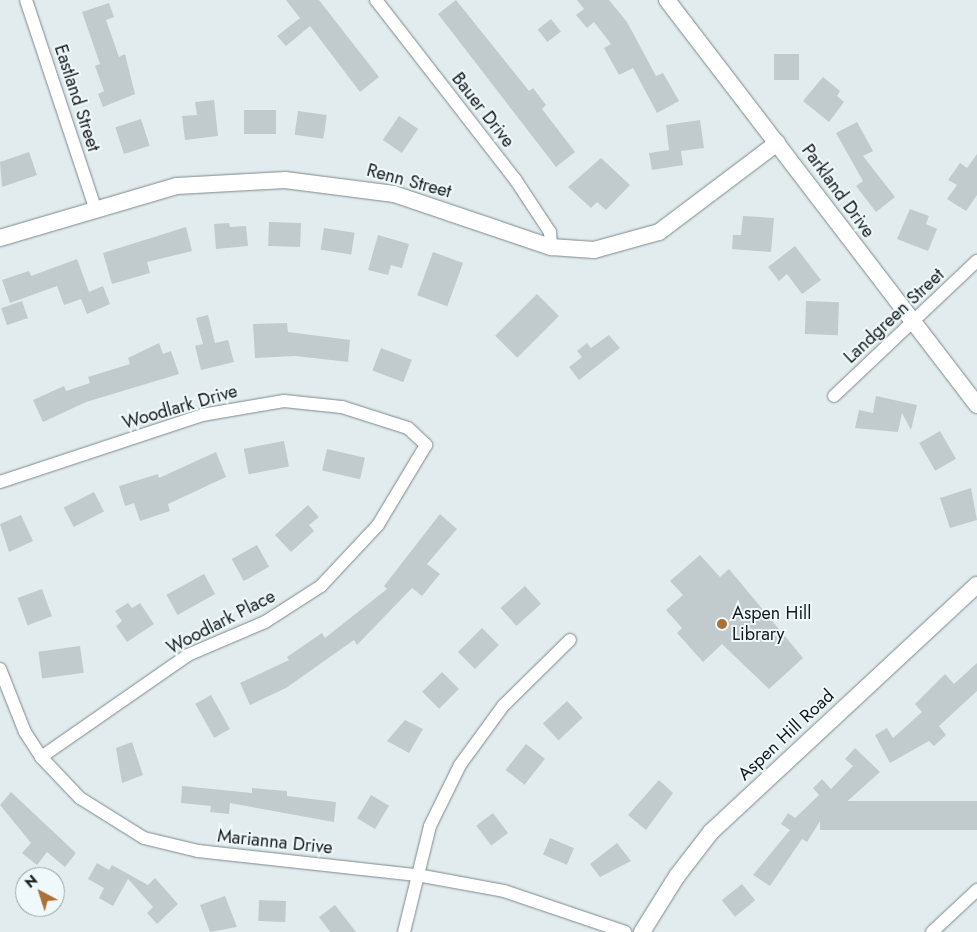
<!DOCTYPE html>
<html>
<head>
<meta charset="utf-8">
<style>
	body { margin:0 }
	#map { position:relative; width:977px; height:932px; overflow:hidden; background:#e2ecee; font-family:Jost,sans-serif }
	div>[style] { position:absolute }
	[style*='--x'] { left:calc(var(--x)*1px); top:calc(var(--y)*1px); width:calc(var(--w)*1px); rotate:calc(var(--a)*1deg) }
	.building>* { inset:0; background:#c1cacc; transform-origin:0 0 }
	.roads { filter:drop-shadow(0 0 1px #7f888a) drop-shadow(0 0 1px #7f888a) }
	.minor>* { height:12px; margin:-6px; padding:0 6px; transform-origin:6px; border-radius:6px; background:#fff }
	.tertiary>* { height:16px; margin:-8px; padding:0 8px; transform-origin:8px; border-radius:8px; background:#fff }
	.dots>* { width:14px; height:14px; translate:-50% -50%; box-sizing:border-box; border:2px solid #eff9fb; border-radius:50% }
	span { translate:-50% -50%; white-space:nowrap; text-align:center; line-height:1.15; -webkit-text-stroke:4px #eff9fb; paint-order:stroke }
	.street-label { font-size:18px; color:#16191a }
	.poi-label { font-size:18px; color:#16191a }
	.left { translate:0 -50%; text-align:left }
	.north { position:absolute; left:15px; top:867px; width:50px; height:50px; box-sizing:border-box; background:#eff9fb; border:1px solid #989fa1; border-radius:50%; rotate:320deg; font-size:14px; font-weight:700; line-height:20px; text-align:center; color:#16191a }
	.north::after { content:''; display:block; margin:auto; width:18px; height:22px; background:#ad7035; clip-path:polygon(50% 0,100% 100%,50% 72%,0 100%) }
</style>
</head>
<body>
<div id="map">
	<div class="building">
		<i style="clip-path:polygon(286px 0,319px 0,379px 77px,360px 92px,310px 26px,286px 46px,277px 36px,300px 18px)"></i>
		<i style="clip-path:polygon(456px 0,529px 91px,533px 88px,546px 105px,542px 109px,575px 152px,556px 167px,438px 14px)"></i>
		<i style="clip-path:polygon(577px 0,609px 0,627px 22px,656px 76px,663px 73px,679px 101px,657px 113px,633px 68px,619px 75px,604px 48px,611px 44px,594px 22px,587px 28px,576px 15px,584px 9px)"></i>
		<i style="clip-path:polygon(109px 3px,114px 17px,106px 20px,119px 57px,125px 54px,135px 94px,103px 107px,98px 94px,104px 91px,95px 66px,100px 64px,82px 12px)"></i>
		<i style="left:551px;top:19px;width:16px;height:17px;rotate:52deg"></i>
		<i style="left:774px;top:54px;width:25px;height:26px"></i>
		<i style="clip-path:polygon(823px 77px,840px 91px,837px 96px,844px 102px,829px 122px,803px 101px)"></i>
		<i style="clip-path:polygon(214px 100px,218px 136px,185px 140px,182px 116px,197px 115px,195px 102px)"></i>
		<i style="left:244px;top:110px;width:32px;height:24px"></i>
		<i style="left:298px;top:111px;width:29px;height:24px;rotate:8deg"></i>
		<i style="left:399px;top:116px;width:23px;height:29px;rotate:34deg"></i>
		<i style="left:141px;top:119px;width:28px;height:27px;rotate:72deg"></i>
		<i style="clip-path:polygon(700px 120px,704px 148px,681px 151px,683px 165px,652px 170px,649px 153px,669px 150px,666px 125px)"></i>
		<i style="clip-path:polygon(857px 122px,873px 151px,863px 156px,895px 197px,876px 212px,856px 186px,863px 181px,836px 133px)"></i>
		<i style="clip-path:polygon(29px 152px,37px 175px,2px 187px,0 162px)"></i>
		<i style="clip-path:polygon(977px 154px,977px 195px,966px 211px,947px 199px,957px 185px,948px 180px,960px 163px,967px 168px)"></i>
		<i style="clip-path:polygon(601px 158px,630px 185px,606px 210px,597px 202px,591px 208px,568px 187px)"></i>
		<i style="clip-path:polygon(910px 209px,929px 216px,926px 224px,937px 229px,928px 251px,897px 239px)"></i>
		<i style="clip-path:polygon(743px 216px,774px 218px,771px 252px,732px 249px,733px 235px,741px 235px)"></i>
		<i style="left:269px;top:222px;width:32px;height:24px;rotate:2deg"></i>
		<i style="clip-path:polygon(229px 223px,230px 227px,246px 226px,248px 246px,216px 249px,214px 224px)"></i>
		<i style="clip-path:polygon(186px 227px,192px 251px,147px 262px,150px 273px,112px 284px,103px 253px)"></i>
		<i style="left:324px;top:228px;width:31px;height:22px;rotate:9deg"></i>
		<i style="clip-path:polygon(378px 235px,409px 244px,402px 268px,391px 265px,388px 275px,368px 270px)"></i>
		<i style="clip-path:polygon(795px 246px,821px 280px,802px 294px,787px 274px,779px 281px,768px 267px)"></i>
		<i style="left:433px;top:252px;width:32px;height:46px;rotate:20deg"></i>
		<i style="clip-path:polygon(77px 259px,89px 292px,103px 286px,110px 304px,87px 314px,81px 299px,64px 305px,57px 286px,10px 303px,2px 280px,29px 271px,31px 276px)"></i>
		<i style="left:537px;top:294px;width:31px;height:59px;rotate:45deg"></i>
		<i style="left:22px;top:301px;width:18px;height:22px;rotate:71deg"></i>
		<i style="left:806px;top:301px;width:33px;height:33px;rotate:2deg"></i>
		<i style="clip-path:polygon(208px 315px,215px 343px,228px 340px,234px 362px,201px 370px,195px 346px,203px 344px,196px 318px)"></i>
		<i style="clip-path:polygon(287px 323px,288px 332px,350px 340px,348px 362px,296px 356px,255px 358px,253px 324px)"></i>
		<i style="clip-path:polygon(609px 335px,620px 348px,579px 380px,569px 367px,582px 357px,577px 351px,587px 343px,591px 348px)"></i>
		<i style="clip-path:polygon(159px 343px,163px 354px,171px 351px,179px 374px,86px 402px,43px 422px,33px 400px,64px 386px,66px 391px,90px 383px,88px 377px,130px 364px,128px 358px)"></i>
		<i style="left:381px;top:348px;width:33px;height:24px;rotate:21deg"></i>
		<i style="clip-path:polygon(876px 396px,917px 405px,911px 430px,902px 413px,898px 432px,855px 428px,859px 410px,873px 413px)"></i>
		<i style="left:940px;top:431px;width:32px;height:24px;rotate:60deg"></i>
		<i style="left:284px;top:441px;width:26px;height:41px;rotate:79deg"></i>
		<i style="left:327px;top:449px;width:39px;height:22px;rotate:13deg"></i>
		<i style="clip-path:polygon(216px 452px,226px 477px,168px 504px,170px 511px,140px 521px,134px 503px,125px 506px,119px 486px,158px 474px,159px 478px)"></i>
		<i style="clip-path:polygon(971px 488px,977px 520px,950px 528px,940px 498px)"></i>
		<i style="left:94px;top:492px;width:22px;height:34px;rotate:63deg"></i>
		<i style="clip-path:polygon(308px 505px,319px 517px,309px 525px,314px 531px,291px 552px,275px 535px)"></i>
		<i style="clip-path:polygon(440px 514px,457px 529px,427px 564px,440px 574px,422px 596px,412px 588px,357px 645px,354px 640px,286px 688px,250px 705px,240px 683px,289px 660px,287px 657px,322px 633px,325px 638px,387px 589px,384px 586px)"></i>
		<i style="clip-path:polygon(21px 515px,33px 541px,9px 552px,0 524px)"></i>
		<i style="left:257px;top:545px;width:25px;height:29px;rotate:61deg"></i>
		<i style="clip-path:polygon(700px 555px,720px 577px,729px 569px,803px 658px,769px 689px,722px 644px,703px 662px,677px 633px,682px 628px,666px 610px,683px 595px,670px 581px)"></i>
		<i style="left:204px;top:574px;width:23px;height:43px;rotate:61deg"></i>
		<i style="left:525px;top:586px;width:24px;height:33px;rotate:48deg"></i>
		<i style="left:42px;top:589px;width:29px;height:26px;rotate:70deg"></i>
		<i style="clip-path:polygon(128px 603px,132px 608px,140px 603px,154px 624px,127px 642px,116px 626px,122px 621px,115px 611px)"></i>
		<i style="left:482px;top:628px;width:24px;height:34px;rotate:45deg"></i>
		<i style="left:80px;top:646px;width:27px;height:42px;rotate:82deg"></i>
		<i style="clip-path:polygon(977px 663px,977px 691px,939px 726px,946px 735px,934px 746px,929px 741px,890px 763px,875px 735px,887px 728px,893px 738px,922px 712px,915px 704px,945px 674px,954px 684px)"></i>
		<i style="left:442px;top:672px;width:24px;height:28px;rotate:45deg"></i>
		<i style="left:211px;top:695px;width:39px;height:18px;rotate:61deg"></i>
		<i style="left:567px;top:701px;width:23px;height:33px;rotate:47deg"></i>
		<i style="clip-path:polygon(405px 720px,423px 729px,409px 753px,387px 741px)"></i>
		<i style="clip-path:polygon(132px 742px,143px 775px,122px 783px,116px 748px)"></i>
		<i style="left:526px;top:744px;width:24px;height:33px;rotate:38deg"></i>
		<i style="clip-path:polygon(855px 748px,880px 772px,825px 821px,822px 818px,807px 842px,802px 839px,770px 886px,753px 875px,790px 830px,781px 824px,788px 813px,795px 818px,819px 795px,813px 788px,822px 779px,831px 789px,853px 766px,845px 759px)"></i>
		<i style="clip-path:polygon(659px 780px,673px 793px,646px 830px,628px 815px)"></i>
		<i style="clip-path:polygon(182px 786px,252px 793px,252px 788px,287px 791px,287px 796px,336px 802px,334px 822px,230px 803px,229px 814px,210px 812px,211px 806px,181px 803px)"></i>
		<i style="clip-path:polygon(11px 792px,76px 853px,65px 867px,47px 852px,37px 865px,22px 853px,31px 843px,0 805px)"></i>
		<i style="left:371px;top:795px;width:21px;height:27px;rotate:31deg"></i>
		<i style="left:977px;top:801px;width:29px;height:157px;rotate:90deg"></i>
		<i style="left:493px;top:813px;width:25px;height:21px;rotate:53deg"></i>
		<i style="left:550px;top:838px;width:26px;height:18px;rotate:23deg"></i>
		<i style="clip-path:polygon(617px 843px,631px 861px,600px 877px,590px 864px)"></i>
		<i style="clip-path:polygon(97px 863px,109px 870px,112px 865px,148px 885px,155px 878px,178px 904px,157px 924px,147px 913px,153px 907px,128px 879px,113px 906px,99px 898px,104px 888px,88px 879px)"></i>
		<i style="left:742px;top:884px;width:21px;height:26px;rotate:51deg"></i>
		<i style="clip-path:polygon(225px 896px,237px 927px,210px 932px,200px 905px)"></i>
		<i style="left:259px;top:900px;width:27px;height:21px;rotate:2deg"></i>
		<i style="clip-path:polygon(335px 905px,356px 932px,330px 932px,319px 917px)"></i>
	</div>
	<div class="roads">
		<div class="minor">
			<i style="--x:26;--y:0;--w:218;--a:71.6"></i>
			<i style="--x:376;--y:0;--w:227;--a:52.2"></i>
			<i style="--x:515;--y:179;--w:64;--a:56.6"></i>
			<i style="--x:550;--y:232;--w:15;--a:86"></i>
			<i style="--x:834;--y:396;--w:197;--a:-43.4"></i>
			<i style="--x:0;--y:482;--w:213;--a:-18.3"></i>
			<i style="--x:202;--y:415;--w:83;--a:-9.7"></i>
			<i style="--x:284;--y:401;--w:58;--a:5.9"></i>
			<i style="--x:342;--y:407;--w:69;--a:17.7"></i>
			<i style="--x:408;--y:428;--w:25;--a:43"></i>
			<i style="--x:426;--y:445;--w:93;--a:121"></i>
			<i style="--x:378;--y:525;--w:83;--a:133.1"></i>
			<i style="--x:321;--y:586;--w:67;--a:147.3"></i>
			<i style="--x:265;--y:622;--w:84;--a:156.8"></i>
			<i style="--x:188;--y:655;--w:179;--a:145.2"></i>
			<i style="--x:0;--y:669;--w:68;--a:68.4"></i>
			<i style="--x:25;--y:732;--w:30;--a:57"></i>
			<i style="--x:41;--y:757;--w:57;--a:46.4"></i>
			<i style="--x:80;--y:798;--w:75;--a:32"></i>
			<i style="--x:144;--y:838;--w:56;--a:13.5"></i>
			<i style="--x:198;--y:851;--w:220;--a:6.3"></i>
			<i style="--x:417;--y:875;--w:88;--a:10.4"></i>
			<i style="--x:504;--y:891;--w:128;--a:18.7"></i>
			<i style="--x:404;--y:932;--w:109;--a:-76.2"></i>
			<i style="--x:430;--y:826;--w:68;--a:-63.8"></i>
			<i style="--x:460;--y:765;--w:73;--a:-53.9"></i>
			<i style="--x:503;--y:706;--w:94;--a:-44.6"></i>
			<i style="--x:932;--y:932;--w:62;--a:-43"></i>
		</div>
		<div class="tertiary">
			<i style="--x:667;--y:0;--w:510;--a:52.57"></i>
			<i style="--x:0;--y:238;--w:184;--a:-16.4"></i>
			<i style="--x:177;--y:186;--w:108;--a:-3.2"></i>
			<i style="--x:285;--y:180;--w:110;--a:7.3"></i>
			<i style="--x:394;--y:194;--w:166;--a:18.7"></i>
			<i style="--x:551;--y:247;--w:43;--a:4"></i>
			<i style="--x:594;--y:250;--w:67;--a:-15.5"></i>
			<i style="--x:659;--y:232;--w:148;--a:-37"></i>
			<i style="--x:642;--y:932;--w:66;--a:-58"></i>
			<i style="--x:677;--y:876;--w:56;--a:-52.3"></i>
			<i style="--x:711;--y:832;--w:363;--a:-42.9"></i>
		</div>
	</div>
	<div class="dots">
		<i style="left:722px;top:624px;background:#ad7035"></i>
	</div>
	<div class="street-label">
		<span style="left:77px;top:98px;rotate:72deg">Eastland Street</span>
		<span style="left:483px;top:110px;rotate:52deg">Bauer Drive</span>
		<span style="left:409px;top:181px;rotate:15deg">Renn Street</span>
		<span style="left:838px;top:191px;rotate:54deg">Parkland Drive</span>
		<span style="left:894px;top:316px;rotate:-43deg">Landgreen Street</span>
		<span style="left:180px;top:407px;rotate:-16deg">Woodlark Drive</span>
		<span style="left:221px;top:622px;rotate:-27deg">Woodlark Place</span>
		<span style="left:786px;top:735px;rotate:-43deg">Aspen Hill Road</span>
		<span style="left:275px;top:842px;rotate:6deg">Marianna Drive</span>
	</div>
	<div class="poi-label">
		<span class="left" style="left:732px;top:624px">Aspen Hill<br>Library</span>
	</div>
	<div class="north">N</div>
</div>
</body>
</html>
